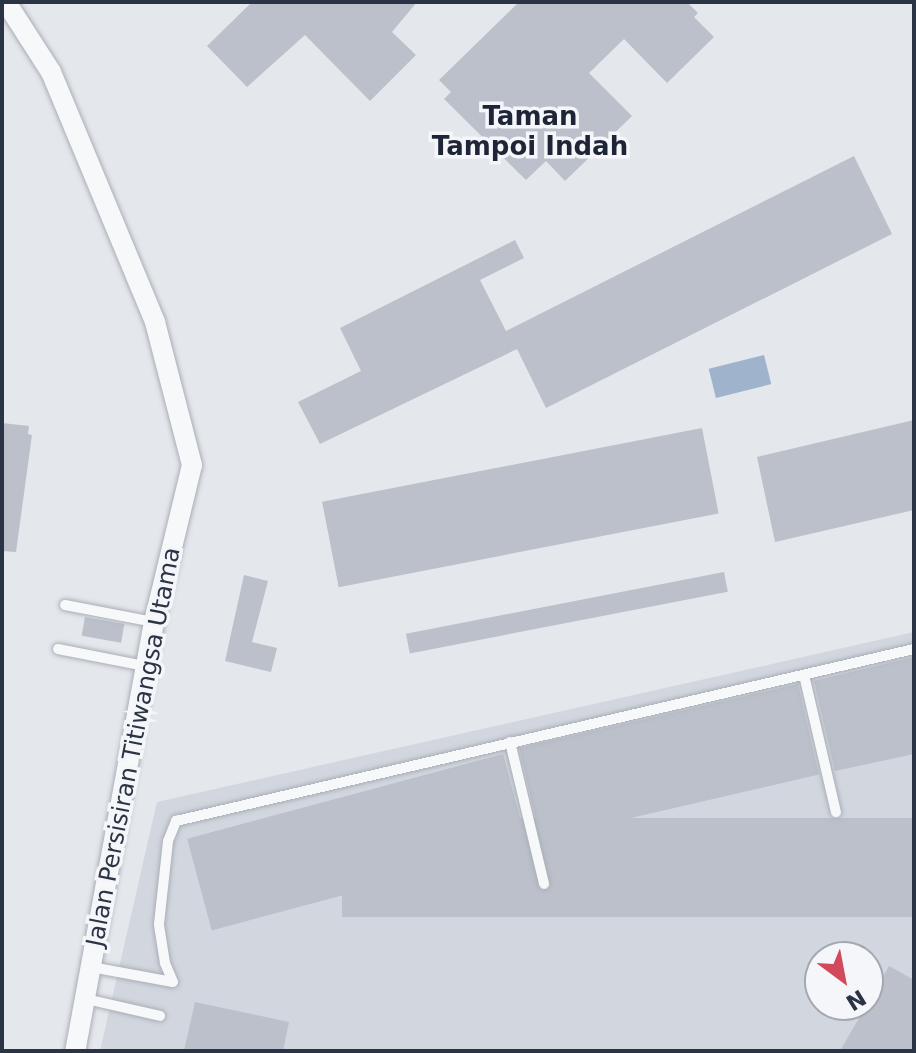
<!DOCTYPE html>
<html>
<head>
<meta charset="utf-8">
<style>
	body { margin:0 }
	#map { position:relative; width:916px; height:1053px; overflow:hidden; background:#e4e7ec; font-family:"DejaVu Sans",sans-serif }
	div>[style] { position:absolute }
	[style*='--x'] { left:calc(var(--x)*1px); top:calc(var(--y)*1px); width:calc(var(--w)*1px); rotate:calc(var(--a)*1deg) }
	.built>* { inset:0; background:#d2d6de }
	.water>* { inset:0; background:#9fb4cc; transform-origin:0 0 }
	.building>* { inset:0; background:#bbc0ca; transform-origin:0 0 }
	.roads { filter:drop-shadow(0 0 2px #a9aeb7) drop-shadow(0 0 2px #a9aeb7) }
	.service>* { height:10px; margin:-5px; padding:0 5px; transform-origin:5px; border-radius:5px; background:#f7f8fa }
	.minor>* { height:20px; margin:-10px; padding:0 10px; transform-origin:10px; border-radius:10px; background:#f7f8fa }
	span { translate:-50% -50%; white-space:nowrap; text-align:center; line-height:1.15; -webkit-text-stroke:7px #f4f6f9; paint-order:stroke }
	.street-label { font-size:24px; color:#2b3445 }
	.neighbourhood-label { font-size:26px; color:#1d2536; font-weight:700 }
	.frame { position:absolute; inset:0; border:4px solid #2b3445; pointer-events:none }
	.north { position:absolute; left:804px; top:941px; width:80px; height:80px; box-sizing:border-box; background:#f4f6f9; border:2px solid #a4a8b1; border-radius:50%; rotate:148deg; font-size:22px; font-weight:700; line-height:32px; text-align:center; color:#2b3445 }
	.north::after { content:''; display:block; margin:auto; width:28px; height:36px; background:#d1495b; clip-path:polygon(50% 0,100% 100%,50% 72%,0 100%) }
</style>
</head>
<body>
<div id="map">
	<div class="built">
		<i style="clip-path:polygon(evenodd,914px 632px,914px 1051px,100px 1051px,157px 802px,914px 632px,820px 957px,868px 957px,868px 1005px,820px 1005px,820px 957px)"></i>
	</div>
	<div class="water">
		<i style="left:764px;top:355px;width:30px;height:57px;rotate:76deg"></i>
	</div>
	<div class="building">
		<i style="clip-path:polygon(252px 2px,417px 2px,392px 32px,416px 55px,370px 101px,305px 35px,247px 87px,207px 46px)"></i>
		<i style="clip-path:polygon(519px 2px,687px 2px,698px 13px,694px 17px,714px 37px,667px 83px,624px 39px,589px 73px,632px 116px,565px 181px,546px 161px,526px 180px,444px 99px,451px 92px,439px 80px)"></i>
		<i style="clip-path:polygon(854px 156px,892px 234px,546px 408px,517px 349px,320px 444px,298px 402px,361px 371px,340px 328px,515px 240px,524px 258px,480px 280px,506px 331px)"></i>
		<i style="clip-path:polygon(914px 420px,914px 510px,775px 542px,757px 457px)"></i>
		<i style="clip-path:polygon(2px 423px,29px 426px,28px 434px,32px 435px,16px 552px,2px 551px)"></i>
		<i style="left:702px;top:428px;width:87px;height:387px;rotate:79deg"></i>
		<i style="left:724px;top:572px;width:20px;height:324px;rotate:79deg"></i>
		<i style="clip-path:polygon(244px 575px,268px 581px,252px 642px,277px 648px,271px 672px,225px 661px)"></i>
		<i style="left:85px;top:617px;width:40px;height:19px;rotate:10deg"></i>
		<i style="clip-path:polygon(914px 657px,914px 754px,835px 771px,814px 681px)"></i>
		<i style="left:798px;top:684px;width:93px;height:286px;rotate:77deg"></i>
		<i style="left:503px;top:754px;width:95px;height:327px;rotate:75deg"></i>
		<i style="left:914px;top:818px;width:99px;height:572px;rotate:90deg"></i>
		<i style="clip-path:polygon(889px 966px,914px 980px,914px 1051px,840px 1051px)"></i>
		<i style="clip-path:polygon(195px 1002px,289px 1022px,283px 1051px,184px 1051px)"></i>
	</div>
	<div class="roads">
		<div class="service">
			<i style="--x:65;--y:605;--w:91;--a:10.8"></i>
			<i style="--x:58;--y:649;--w:89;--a:11.1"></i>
			<i style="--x:804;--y:675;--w:141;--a:76.9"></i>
			<i style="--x:510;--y:742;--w:146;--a:76.5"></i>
			<i style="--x:91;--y:967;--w:83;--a:10.4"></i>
			<i style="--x:173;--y:982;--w:21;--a:-113"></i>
			<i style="--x:165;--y:963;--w:39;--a:-99"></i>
			<i style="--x:159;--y:924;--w:83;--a:-83.8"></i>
			<i style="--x:168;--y:841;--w:22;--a:-68"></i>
			<i style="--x:176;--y:821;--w:758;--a:-13.12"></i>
			<i style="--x:86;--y:999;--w:76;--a:12.9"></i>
		</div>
		<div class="minor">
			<i style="--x:6;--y:2;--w:83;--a:57.3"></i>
			<i style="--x:51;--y:72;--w:271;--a:67.4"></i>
			<i style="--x:155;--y:322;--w:148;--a:75.5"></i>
			<i style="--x:192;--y:465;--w:162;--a:103.6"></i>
			<i style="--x:154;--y:622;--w:436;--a:100.4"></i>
		</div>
	</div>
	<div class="street-label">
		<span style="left:134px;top:747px;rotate:-79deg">Jalan Persisiran Titiwangsa Utama</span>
	</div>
	<div class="neighbourhood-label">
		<span style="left:530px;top:132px">Taman<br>Tampoi Indah</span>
	</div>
	<div class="frame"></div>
	<div class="north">N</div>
</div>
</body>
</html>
